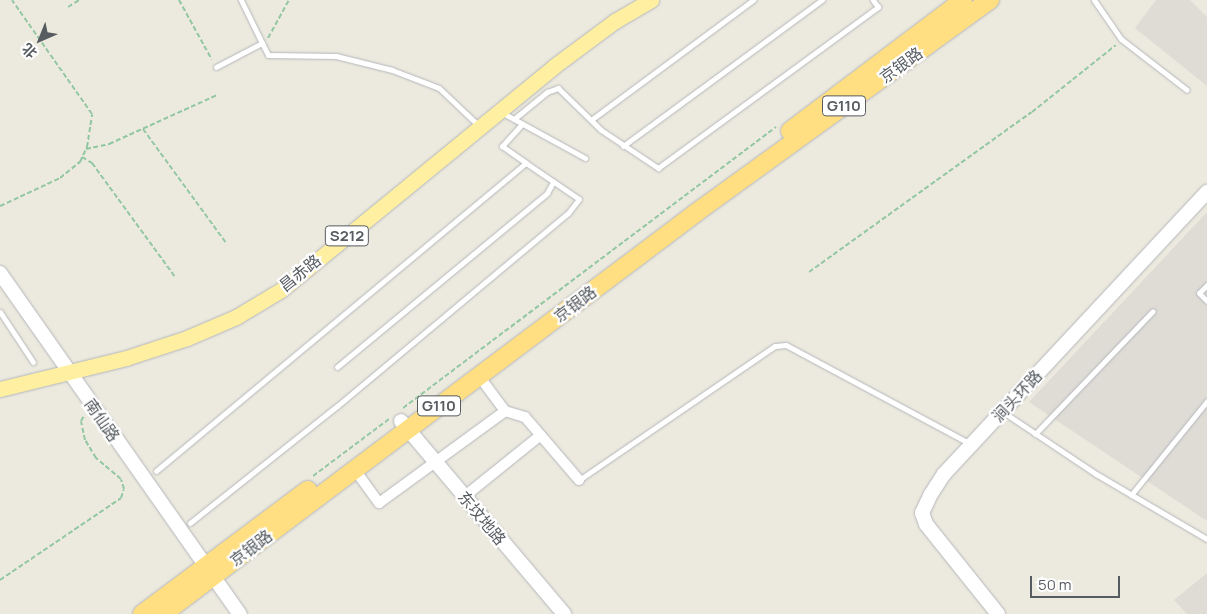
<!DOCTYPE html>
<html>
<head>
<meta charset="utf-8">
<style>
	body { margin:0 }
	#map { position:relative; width:1207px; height:614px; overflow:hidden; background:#ece9de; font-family:Manrope,"Noto Sans SC",sans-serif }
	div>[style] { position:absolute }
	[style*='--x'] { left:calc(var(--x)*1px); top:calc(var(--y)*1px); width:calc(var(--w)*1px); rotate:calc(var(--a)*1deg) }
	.industrial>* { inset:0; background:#dfdcd6 }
	.path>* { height:2px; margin-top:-1px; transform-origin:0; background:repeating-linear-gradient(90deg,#91c7a1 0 5px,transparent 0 7.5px) }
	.roads { filter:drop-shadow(0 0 1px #b4b7bc) drop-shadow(0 0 1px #b4b7bc) }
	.lane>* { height:5px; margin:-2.5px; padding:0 2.5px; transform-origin:2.5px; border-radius:2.5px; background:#fff }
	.street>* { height:10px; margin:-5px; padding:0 5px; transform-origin:5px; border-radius:5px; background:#fff }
	.secondary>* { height:14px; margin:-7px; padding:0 7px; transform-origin:7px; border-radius:7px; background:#fff }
	.primary>* { height:15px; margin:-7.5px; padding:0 7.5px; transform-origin:7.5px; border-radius:7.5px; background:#ffefa0 }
	.highway>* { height:18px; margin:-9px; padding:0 9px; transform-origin:9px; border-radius:9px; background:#ffdf82 }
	span { translate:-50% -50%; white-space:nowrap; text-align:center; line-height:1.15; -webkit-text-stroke:4.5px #fff; paint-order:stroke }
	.shield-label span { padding:1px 4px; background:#fff; border:1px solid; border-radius:4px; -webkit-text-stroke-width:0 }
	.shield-label { font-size:15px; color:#575c61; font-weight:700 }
	.street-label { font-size:16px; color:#575c61 }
	.north { position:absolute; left:15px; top:15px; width:50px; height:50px; -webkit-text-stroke:4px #fff; paint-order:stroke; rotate:224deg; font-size:14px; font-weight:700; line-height:20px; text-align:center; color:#575c61 }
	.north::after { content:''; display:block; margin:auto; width:18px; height:22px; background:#575c61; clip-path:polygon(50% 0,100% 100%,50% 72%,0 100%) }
	.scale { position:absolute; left:1030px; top:576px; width:90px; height:22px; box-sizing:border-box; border:2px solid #575c61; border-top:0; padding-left:6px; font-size:15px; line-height:18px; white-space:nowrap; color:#575c61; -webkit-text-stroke:4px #fff; paint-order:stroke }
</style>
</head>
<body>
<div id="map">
	<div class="industrial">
		<i style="clip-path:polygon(1156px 0,1190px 0,1207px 17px,1207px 86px,1135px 28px)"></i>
		<i style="clip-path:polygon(1207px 212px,1207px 521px,1029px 402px)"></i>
		<i style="clip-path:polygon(1207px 573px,1207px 614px,1187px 614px,1174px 600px)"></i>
	</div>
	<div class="path">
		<i style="--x:179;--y:0;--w:68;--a:61.2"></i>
		<i style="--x:68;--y:7;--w:13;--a:-32"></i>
		<i style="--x:268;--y:38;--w:43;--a:-61.1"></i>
		<i style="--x:143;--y:129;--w:142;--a:53.9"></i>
		<i style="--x:86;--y:149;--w:24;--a:-12"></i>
		<i style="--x:109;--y:144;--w:119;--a:-24.4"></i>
		<i style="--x:82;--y:157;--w:12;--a:31"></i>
		<i style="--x:92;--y:163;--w:142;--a:53.9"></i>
		<i style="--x:0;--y:206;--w:66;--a:-25"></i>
		<i style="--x:60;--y:178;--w:26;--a:-39"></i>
		<i style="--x:80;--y:162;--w:17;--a:-65"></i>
		<i style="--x:87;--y:147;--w:33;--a:-81"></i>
		<i style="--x:92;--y:114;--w:139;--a:-125.1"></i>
		<i style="--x:809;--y:272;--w:274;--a:-35.7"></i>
		<i style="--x:1032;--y:112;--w:107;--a:-38.6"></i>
		<i style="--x:403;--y:408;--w:467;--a:-37"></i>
		<i style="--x:313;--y:476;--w:95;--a:-36.9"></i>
		<i style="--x:0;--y:580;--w:146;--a:-34.1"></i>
		<i style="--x:121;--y:498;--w:9;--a:-72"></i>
		<i style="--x:124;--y:489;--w:10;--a:-107"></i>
		<i style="--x:121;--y:479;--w:33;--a:-140"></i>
		<i style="--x:96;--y:458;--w:21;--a:-121"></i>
		<i style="--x:85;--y:440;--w:19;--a:-102"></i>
		<i style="--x:81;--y:421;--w:6;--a:-59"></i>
	</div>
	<div class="roads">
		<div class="lane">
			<i style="--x:241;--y:0;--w:48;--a:64"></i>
			<i style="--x:1094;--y:0;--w:47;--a:55.3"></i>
			<i style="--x:1121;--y:39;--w:83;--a:37.7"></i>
			<i style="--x:216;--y:67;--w:52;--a:-27.6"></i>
			<i style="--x:262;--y:43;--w:13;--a:63"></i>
			<i style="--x:268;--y:55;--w:68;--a:0.8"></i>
			<i style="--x:336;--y:56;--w:58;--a:14"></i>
			<i style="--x:392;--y:70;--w:50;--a:21"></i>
			<i style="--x:439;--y:88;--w:55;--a:43.5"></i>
			<i style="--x:501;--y:112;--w:96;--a:28.7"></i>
			<i style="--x:514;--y:119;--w:43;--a:-39.3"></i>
			<i style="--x:547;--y:92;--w:12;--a:-20"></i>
			<i style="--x:558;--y:88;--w:60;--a:44.3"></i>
			<i style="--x:601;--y:130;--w:69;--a:33.7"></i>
			<i style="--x:658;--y:168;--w:273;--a:-36.2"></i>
			<i style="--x:878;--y:7;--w:9;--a:-126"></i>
			<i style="--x:591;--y:120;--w:202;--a:-36.5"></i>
			<i style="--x:522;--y:124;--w:30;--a:132"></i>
			<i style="--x:502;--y:146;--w:29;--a:35"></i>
			<i style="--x:623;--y:146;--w:247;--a:-36.3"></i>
			<i style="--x:1207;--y:285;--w:11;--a:135"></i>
			<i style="--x:1199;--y:293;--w:11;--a:45"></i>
			<i style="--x:0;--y:312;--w:60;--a:56.6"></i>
			<i style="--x:337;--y:367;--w:273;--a:-39.6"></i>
			<i style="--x:547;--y:193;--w:13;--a:-61"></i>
			<i style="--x:1003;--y:412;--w:112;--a:33.7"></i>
			<i style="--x:1096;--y:474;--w:129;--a:30.4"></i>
			<i style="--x:1035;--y:434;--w:170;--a:-46.2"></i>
			<i style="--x:156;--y:471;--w:481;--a:-39.8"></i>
			<i style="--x:526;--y:163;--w:64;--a:34.2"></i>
			<i style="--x:579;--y:199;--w:18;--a:128"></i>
			<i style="--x:568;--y:213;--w:301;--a:140.1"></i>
			<i style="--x:337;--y:406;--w:188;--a:141.5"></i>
			<i style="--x:579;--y:480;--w:237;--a:-34.4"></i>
			<i style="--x:775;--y:346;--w:11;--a:-5"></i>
			<i style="--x:786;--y:345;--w:210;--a:28.2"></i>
			<i style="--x:1131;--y:495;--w:121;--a:-51"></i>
		</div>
		<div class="street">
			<i style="--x:505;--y:411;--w:21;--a:17"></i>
			<i style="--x:525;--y:417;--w:83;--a:49.4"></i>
			<i style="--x:355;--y:470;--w:41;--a:54"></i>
			<i style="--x:379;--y:503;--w:156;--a:-36.1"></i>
			<i style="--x:505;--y:411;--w:44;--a:-126.6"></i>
			<i style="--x:465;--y:496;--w:97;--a:-38.8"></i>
		</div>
		<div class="secondary">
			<i style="--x:0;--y:273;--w:417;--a:54.9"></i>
			<i style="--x:401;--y:421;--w:253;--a:49.8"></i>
			<i style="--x:998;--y:614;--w:115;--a:-128.7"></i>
			<i style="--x:926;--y:524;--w:12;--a:-110"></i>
			<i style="--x:922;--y:513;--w:21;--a:-65"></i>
			<i style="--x:931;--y:494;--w:24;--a:-57"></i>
			<i style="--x:944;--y:474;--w:386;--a:-47"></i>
		</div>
		<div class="primary">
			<i style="--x:0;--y:389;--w:130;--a:-13.8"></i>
			<i style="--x:126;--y:358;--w:64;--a:-18.2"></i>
			<i style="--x:187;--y:338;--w:53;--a:-23.2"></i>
			<i style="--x:236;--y:317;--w:52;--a:-31"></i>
			<i style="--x:281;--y:290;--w:352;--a:-39.3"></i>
			<i style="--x:553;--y:67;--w:77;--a:-36.6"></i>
			<i style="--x:615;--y:21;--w:42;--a:-30.3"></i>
		</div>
		<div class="highway">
			<i style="--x:790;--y:131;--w:217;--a:-37.1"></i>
			<i style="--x:142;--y:614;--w:207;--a:-36.8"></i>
			<i style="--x:163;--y:614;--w:668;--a:-36.97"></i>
			<i style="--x:697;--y:212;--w:362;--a:-35.9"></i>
		</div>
	</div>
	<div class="shield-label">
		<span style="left:844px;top:106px">G110</span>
		<span style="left:347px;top:236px">S212</span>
		<span style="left:439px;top:406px">G110</span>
	</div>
	<div class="street-label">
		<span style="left:901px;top:65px;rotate:-36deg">京银路</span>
		<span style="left:300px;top:273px;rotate:-39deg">昌赤路</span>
		<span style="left:575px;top:304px;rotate:-37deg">京银路</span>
		<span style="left:1017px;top:396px;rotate:-47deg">涧头环路</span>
		<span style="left:102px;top:420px;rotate:55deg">南仙路</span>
		<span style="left:482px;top:518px;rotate:50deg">东坟地路</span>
		<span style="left:251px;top:548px;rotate:-37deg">京银路</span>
	</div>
	<div class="north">北</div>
	<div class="scale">50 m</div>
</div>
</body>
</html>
